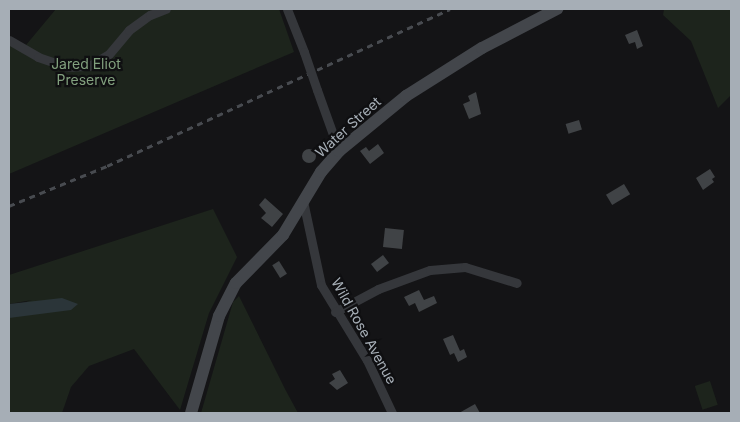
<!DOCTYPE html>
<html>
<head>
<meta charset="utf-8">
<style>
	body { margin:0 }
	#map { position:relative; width:740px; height:422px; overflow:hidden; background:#141416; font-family:Inter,sans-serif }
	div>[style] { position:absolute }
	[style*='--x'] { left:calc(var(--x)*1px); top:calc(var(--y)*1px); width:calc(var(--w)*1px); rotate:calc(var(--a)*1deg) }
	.green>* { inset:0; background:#1d241c; transform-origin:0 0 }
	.water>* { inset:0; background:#2b3539 }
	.building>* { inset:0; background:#404346; transform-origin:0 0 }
	.round { border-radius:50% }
	.street>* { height:9px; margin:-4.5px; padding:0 4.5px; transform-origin:4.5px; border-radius:4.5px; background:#35373b }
	.secondary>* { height:12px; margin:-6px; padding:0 6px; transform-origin:6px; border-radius:6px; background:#43464b }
	.rail>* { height:2.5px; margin-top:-1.25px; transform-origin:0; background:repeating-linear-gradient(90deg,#484b50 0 6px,transparent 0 11px) }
	.street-bridge>* { height:9px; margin:-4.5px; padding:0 4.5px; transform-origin:4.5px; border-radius:4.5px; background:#35373b }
	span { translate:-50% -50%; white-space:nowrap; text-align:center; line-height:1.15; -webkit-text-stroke:4.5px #0f0f11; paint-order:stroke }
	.park-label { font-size:14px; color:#82a07e }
	.street-label { font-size:14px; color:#a6aeb6 }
	.frame { position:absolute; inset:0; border:10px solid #a6aeb6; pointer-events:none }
</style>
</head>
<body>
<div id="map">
	<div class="green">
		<i style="clip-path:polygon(56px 9px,279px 9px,294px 52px,9px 174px,9px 36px,26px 45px)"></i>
		<i style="clip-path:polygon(664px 9px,731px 9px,731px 95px,718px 108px,691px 41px,663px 15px)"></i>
		<i style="clip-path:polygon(213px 209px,237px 257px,209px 313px,180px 410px,134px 349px,89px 366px,71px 387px,62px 413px,9px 413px,9px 307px,32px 300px,9px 304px,9px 275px)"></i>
		<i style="clip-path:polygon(239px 296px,285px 389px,298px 413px,201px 413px,233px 302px)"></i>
		<i style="left:710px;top:381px;width:25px;height:16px;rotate:72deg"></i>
	</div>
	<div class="water">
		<i style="clip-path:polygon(62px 298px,78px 304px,71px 310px,9px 318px,9px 304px)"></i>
	</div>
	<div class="building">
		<i style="clip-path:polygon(637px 30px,643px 46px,637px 49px,635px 42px,629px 44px,625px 35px)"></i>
		<i style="clip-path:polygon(476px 92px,481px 114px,469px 119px,463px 104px,470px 101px,468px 96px)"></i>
		<i style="left:579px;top:120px;width:10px;height:14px;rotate:73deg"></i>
		<i style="clip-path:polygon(378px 144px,384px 153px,370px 164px,360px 151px,366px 147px,369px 151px)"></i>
		<i class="round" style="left:302px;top:149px;width:14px;height:14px"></i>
		<i style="clip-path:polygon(710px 169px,715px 177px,712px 179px,714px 182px,703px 190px,696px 178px)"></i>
		<i style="left:624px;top:184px;width:12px;height:21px;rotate:59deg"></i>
		<i style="clip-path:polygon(265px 198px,283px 214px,272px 227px,261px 218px,266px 213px,259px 205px)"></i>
		<i style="left:385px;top:228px;width:19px;height:19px;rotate:6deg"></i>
		<i style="left:383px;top:255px;width:10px;height:15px;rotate:53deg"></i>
		<i style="left:279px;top:261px;width:15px;height:8px;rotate:58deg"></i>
		<i style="clip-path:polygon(419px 290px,424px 300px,434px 296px,437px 303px,419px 312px,415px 303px,409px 306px,404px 297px)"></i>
		<i style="clip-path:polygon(453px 335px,460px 351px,464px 349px,467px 357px,458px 362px,454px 353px,450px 355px,443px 339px)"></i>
		<i style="clip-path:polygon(340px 370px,348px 383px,337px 390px,329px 383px,335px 379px,332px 374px)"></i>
		<i style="clip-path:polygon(475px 404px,480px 413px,459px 413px)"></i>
	</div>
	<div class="street">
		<i style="--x:287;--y:9;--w:46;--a:68.4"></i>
		<i style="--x:9;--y:40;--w:34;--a:30"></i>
		<i style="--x:38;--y:57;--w:31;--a:19"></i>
		<i style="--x:67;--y:67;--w:22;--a:-3"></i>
		<i style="--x:89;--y:66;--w:23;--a:-31"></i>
		<i style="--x:109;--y:54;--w:31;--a:-50"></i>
		<i style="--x:129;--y:30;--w:26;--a:-36"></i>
		<i style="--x:150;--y:15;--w:17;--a:-21"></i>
		<i style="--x:317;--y:90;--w:65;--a:70.2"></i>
		<i style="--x:303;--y:201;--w:86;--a:77.9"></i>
		<i style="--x:321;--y:285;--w:88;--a:58.5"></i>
		<i style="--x:367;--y:360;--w:59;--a:64.7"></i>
		<i style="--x:335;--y:312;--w:49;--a:-28.1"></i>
		<i style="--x:378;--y:289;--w:55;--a:-20.1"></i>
		<i style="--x:430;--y:270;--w:35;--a:-5"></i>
		<i style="--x:465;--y:267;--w:54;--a:17.1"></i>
	</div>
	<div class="secondary">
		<i style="--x:191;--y:413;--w:101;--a:-73.9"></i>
		<i style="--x:219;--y:316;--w:37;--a:-63"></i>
		<i style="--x:236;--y:283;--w:67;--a:-45.6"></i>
		<i style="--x:283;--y:235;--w:74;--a:-58.9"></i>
		<i style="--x:321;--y:172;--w:28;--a:-49"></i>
		<i style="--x:339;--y:151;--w:87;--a:-39.4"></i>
		<i style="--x:406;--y:96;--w:90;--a:-32.3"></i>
		<i style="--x:482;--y:48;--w:85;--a:-27.5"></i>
	</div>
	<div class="rail">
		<i style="--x:9;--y:206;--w:106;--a:-22.2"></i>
		<i style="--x:107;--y:166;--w:377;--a:-24.6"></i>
	</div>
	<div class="street-bridge">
		<i style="--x:304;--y:52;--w:40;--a:71.1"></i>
	</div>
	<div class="park-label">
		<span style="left:86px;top:72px">Jared Eliot<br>Preserve</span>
	</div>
	<div class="street-label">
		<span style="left:348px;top:127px;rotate:-42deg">Water Street</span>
		<span style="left:364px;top:331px;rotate:61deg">Wild Rose Avenue</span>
	</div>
	<div class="frame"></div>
</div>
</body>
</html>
